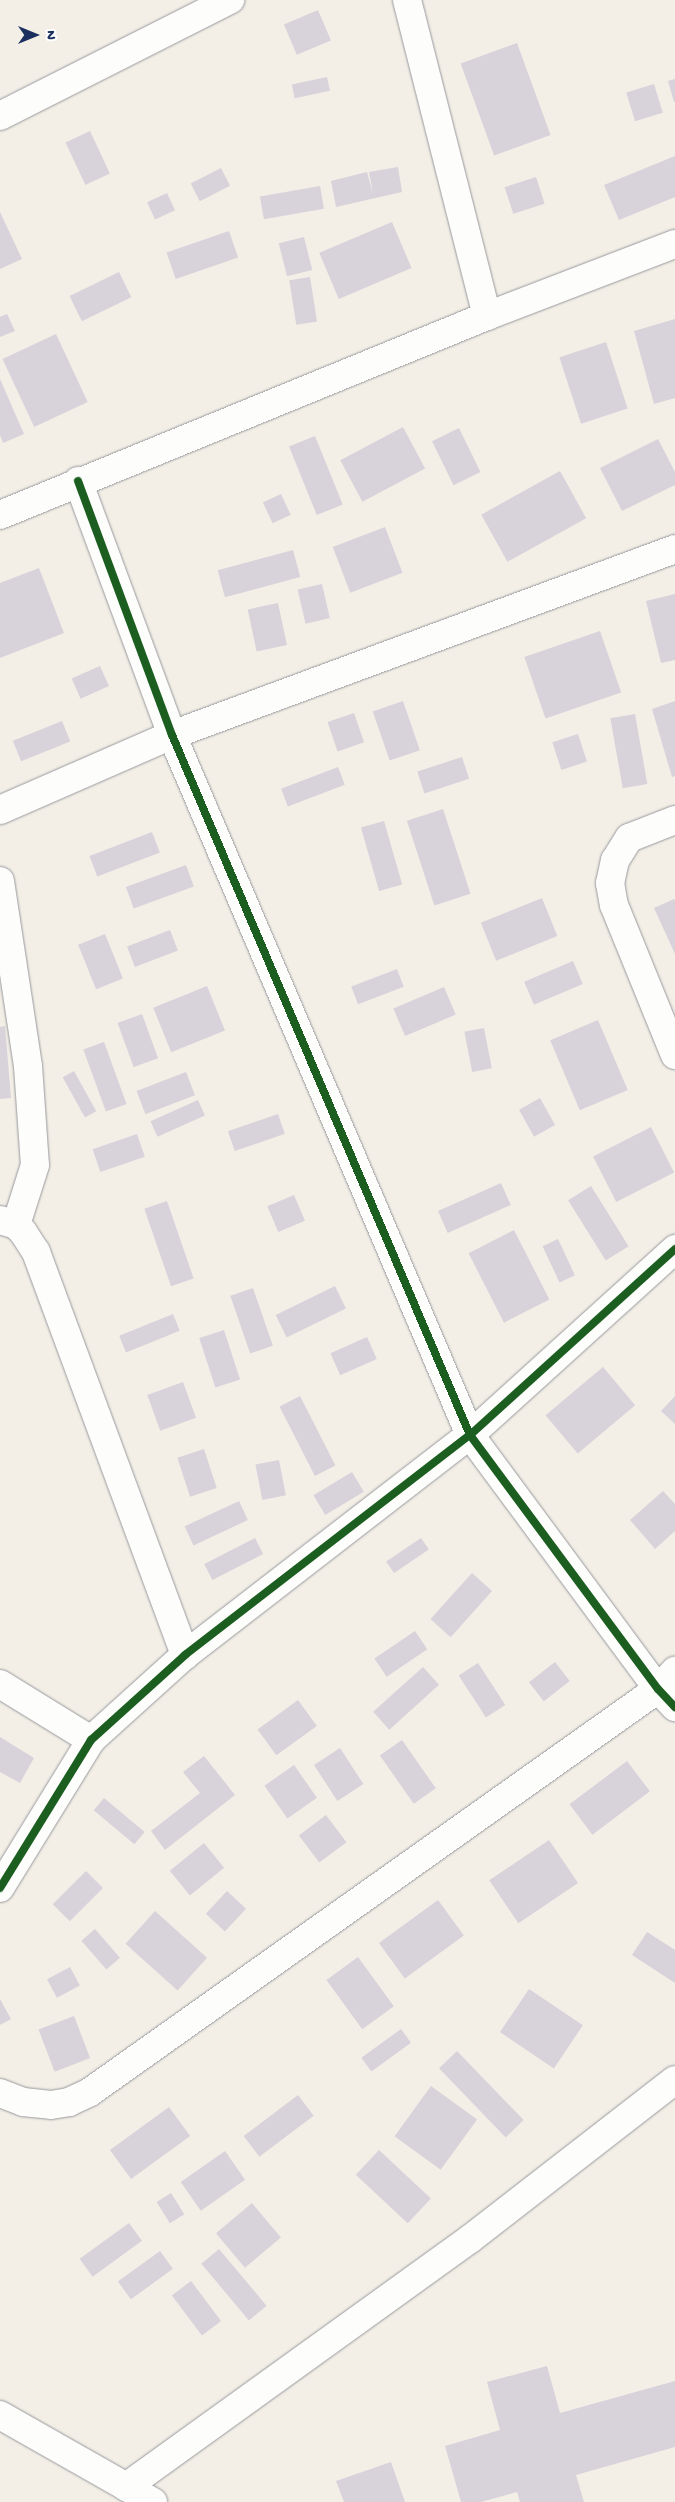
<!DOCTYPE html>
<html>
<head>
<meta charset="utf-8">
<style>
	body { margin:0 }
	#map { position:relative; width:675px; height:2502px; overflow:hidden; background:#f3efe7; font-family:"Gochi Hand",sans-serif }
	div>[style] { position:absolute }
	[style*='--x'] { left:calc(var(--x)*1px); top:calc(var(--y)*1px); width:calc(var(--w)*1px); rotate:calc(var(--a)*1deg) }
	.building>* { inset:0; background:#d8d2db; transform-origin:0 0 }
	.roads { filter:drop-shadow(0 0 1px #98999d) drop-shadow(0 0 1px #98999d) }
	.minor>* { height:28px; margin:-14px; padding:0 14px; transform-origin:14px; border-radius:14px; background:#fdfdfb }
	.cycleway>* { height:8px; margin:-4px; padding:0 4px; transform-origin:4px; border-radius:4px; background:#1b5e20 }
	span { translate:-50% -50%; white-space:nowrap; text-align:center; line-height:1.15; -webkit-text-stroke:4px #fff; paint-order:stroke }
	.north { position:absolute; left:10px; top:10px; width:50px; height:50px; -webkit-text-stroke:4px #fff; paint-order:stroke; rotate:90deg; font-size:14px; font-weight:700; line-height:20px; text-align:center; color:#1b2f5e }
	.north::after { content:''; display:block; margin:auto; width:18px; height:22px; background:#1b2f5e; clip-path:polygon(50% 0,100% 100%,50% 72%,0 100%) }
</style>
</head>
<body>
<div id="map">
	<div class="building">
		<i style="left:318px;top:10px;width:33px;height:37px;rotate:67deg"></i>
		<i style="left:517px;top:43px;width:98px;height:60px;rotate:70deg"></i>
		<i style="left:327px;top:77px;width:14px;height:36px;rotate:78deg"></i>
		<i style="clip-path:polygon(675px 79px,675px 102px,674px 102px,668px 81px)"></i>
		<i style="left:654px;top:84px;width:30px;height:29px;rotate:73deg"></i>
		<i style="left:90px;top:131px;width:47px;height:27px;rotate:65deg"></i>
		<i style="clip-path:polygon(675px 156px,675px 197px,619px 220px,604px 185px)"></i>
		<i style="clip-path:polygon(398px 167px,402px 192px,336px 207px,331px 181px,367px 172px,373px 194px,369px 172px)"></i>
		<i style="left:221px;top:168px;width:20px;height:34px;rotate:63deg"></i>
		<i style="left:536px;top:177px;width:28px;height:33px;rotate:72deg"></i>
		<i style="left:320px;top:186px;width:23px;height:61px;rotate:80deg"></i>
		<i style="left:167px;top:193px;width:19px;height:22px;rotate:65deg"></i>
		<i style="clip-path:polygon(0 212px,22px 259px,0 269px)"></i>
		<i style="left:392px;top:222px;width:50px;height:79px;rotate:67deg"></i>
		<i style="left:229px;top:231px;width:28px;height:66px;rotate:71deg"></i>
		<i style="left:304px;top:237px;width:34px;height:26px;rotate:76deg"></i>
		<i style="left:119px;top:272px;width:28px;height:55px;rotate:64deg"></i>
		<i style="left:310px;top:277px;width:45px;height:21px;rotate:81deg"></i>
		<i style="clip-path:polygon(7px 314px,15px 331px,0 337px,0 317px)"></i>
		<i style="clip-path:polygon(675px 319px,675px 398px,654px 404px,634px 331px)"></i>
		<i style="left:56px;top:334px;width:75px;height:59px;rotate:65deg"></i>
		<i style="left:606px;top:342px;width:70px;height:49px;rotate:72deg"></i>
		<i style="clip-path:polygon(0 379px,24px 434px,3px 443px,0 435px)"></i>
		<i style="left:403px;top:427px;width:47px;height:71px;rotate:62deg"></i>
		<i style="left:459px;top:428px;width:49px;height:30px;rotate:64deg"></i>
		<i style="left:315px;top:436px;width:74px;height:28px;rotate:68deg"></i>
		<i style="clip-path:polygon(658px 439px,675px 472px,675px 485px,622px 511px,600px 468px)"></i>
		<i style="left:560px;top:471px;width:54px;height:90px;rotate:61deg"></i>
		<i style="left:281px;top:494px;width:23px;height:20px;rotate:65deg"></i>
		<i style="left:385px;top:527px;width:49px;height:56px;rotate:69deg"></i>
		<i style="left:293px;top:550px;width:28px;height:78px;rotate:75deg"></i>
		<i style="clip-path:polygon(39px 568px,64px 633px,0 658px,0 583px)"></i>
		<i style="left:322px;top:584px;width:35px;height:25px;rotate:77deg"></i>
		<i style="clip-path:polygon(675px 594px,675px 660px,661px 663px,646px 601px)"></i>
		<i style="left:278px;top:603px;width:43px;height:31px;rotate:78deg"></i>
		<i style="left:600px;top:631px;width:65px;height:80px;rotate:71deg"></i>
		<i style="left:100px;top:666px;width:22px;height:31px;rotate:66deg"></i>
		<i style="left:403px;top:701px;width:52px;height:32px;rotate:71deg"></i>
		<i style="clip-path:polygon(675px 701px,675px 776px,672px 777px,652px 709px)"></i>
		<i style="left:354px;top:713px;width:31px;height:28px;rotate:71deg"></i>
		<i style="left:635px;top:714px;width:71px;height:25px;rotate:80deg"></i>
		<i style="left:62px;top:721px;width:22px;height:53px;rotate:68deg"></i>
		<i style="left:578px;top:734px;width:29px;height:27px;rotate:72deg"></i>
		<i style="left:462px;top:757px;width:23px;height:47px;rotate:72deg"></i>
		<i style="left:338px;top:767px;width:19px;height:61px;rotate:69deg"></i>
		<i style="left:443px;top:809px;width:89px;height:38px;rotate:72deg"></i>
		<i style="left:384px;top:821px;width:66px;height:24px;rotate:74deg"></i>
		<i style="left:152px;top:832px;width:22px;height:67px;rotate:69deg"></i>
		<i style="left:186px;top:865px;width:23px;height:64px;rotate:70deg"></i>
		<i style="left:542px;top:898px;width:41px;height:66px;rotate:68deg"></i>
		<i style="clip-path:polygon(674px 899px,675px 901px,675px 954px,654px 908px)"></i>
		<i style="left:170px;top:930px;width:22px;height:46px;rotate:69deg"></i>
		<i style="left:105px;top:934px;width:48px;height:29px;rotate:68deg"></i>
		<i style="left:573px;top:961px;width:25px;height:53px;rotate:67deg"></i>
		<i style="left:397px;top:969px;width:19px;height:49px;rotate:69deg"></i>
		<i style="left:207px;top:986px;width:48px;height:58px;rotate:68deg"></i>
		<i style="left:444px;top:987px;width:30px;height:55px;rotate:67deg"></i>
		<i style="left:142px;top:1014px;width:47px;height:26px;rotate:70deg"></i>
		<i style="left:598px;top:1020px;width:76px;height:52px;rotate:67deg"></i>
		<i style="clip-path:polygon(5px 1026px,11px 1098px,0 1099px,0 1027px)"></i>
		<i style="left:484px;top:1028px;width:41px;height:20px;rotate:79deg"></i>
		<i style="left:104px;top:1042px;width:66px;height:22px;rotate:70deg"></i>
		<i style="left:74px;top:1071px;width:46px;height:13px;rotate:61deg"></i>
		<i style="left:186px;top:1072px;width:25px;height:53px;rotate:69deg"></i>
		<i style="left:540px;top:1098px;width:31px;height:24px;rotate:61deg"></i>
		<i style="left:198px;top:1100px;width:17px;height:52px;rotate:66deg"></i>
		<i style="left:278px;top:1114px;width:21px;height:53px;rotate:71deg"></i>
		<i style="left:651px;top:1127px;width:51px;height:65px;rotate:63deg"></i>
		<i style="left:137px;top:1134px;width:24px;height:47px;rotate:71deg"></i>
		<i style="left:501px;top:1183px;width:24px;height:69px;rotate:66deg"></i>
		<i style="left:591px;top:1186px;width:71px;height:27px;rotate:58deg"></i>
		<i style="left:294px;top:1195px;width:28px;height:29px;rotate:67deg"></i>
		<i style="left:167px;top:1201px;width:82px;height:24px;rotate:71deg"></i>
		<i style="left:514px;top:1230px;width:78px;height:51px;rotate:63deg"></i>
		<i style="left:558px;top:1239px;width:40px;height:17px;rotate:65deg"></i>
		<i style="left:335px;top:1286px;width:25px;height:66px;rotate:64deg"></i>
		<i style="left:253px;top:1288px;width:61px;height:24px;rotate:71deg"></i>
		<i style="left:173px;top:1314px;width:18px;height:58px;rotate:68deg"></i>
		<i style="left:224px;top:1330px;width:52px;height:26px;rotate:72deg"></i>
		<i style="left:367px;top:1337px;width:24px;height:40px;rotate:66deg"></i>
		<i style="left:603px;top:1367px;width:50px;height:75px;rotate:50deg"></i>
		<i style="left:183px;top:1382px;width:38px;height:38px;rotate:70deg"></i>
		<i style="left:300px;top:1396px;width:78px;height:23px;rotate:63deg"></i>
		<i style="clip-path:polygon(675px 1396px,675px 1424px,661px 1411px)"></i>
		<i style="left:204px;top:1449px;width:41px;height:28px;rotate:72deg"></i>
		<i style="left:279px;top:1460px;width:36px;height:24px;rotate:79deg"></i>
		<i style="left:352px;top:1472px;width:23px;height:45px;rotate:59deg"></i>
		<i style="clip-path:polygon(663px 1491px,675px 1504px,675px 1531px,655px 1549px,630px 1520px)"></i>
		<i style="left:239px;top:1501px;width:21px;height:60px;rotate:65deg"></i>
		<i style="left:255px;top:1538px;width:18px;height:57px;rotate:63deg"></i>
		<i style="left:421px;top:1538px;width:14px;height:42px;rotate:56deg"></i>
		<i style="left:472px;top:1573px;width:27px;height:62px;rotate:42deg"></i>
		<i style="left:415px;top:1631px;width:22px;height:49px;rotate:56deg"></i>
		<i style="left:555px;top:1662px;width:24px;height:33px;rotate:52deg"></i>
		<i style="left:478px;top:1663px;width:50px;height:23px;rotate:57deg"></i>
		<i style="left:423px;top:1667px;width:24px;height:67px;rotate:48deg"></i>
		<i style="left:298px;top:1700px;width:32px;height:50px;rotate:54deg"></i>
		<i style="clip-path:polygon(0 1737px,34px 1758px,20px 1783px,0 1772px)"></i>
		<i style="left:402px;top:1740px;width:59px;height:27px;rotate:55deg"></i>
		<i style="left:340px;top:1748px;width:43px;height:31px;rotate:57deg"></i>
		<i style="clip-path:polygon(204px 1756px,235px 1795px,165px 1850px,151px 1831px,200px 1793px,183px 1772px)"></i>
		<i style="left:627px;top:1761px;width:38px;height:72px;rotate:53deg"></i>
		<i style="left:294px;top:1765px;width:40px;height:36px;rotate:55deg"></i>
		<i style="left:104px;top:1798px;width:53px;height:16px;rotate:40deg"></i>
		<i style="left:326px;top:1815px;width:34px;height:34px;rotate:53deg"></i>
		<i style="left:549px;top:1840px;width:52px;height:72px;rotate:56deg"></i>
		<i style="left:204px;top:1843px;width:32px;height:44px;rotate:51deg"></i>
		<i style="left:86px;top:1871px;width:24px;height:47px;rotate:45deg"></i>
		<i style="left:227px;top:1891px;width:26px;height:31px;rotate:43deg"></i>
		<i style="left:438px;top:1900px;width:44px;height:73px;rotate:54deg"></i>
		<i style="left:155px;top:1911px;width:70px;height:44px;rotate:42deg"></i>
		<i style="left:95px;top:1929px;width:38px;height:18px;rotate:49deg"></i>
		<i style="clip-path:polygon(647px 1932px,675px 1950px,675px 1983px,632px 1955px)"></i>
		<i style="left:358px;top:1957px;width:61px;height:39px;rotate:54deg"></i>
		<i style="left:70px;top:1967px;width:21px;height:26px;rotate:62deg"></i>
		<i style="left:529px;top:1989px;width:65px;height:52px;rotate:34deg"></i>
		<i style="clip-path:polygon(0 1999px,11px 2019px,0 2025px)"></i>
		<i style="left:74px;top:2016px;width:45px;height:38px;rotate:69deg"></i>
		<i style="left:401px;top:2029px;width:17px;height:49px;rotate:54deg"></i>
		<i style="left:457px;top:2051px;width:96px;height:25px;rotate:46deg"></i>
		<i style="left:431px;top:2086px;width:57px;height:62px;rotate:36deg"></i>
		<i style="left:298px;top:2095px;width:26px;height:68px;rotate:53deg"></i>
		<i style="left:169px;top:2107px;width:36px;height:73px;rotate:54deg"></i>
		<i style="left:379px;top:2150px;width:71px;height:34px;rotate:43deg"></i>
		<i style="left:225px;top:2151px;width:35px;height:54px;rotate:55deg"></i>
		<i style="left:171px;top:2193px;width:25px;height:17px;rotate:58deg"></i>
		<i style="left:252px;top:2203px;width:45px;height:47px;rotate:50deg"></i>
		<i style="left:129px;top:2223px;width:22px;height:61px;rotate:54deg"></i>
		<i style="left:219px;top:2249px;width:74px;height:23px;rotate:50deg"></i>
		<i style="left:160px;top:2251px;width:22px;height:52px;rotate:54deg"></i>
		<i style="left:191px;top:2281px;width:50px;height:24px;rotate:53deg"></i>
		<i style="clip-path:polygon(547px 2366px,560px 2413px,675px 2381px,675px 2447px,576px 2475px,584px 2502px,520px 2502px,517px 2492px,481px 2502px,461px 2502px,445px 2446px,500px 2430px,487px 2382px)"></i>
		<i style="clip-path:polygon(391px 2462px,405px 2502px,344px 2502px,336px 2481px)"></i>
	</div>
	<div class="roads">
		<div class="minor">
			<i style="--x:407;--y:0;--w:326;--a:75.8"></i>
			<i style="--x:0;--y:116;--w:258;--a:-26.8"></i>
			<i style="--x:78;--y:481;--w:271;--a:69.7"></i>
			<i style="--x:172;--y:735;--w:761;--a:66.94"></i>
			<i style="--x:470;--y:1435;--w:316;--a:53.5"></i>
			<i style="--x:658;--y:1689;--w:25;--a:47"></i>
			<i style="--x:0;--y:515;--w:526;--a:-22.23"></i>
			<i style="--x:487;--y:316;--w:201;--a:-21"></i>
			<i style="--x:0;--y:810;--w:188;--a:-23.6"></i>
			<i style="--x:172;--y:735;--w:536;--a:-20.29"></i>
			<i style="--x:675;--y:820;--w:49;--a:158.6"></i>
			<i style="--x:629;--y:838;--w:26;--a:122"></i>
			<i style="--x:615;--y:860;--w:24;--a:102"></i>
			<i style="--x:610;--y:883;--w:22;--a:80"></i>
			<i style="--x:614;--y:905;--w:162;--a:67.9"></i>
			<i style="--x:0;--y:881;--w:187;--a:81.4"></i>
			<i style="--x:28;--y:1066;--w:99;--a:86"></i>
			<i style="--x:35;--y:1165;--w:63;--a:107.6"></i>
			<i style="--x:0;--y:1220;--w:17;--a:17"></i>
			<i style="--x:16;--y:1225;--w:10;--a:45"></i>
			<i style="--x:23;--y:1232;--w:24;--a:57"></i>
			<i style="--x:36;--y:1252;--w:430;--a:69.7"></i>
			<i style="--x:0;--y:1684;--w:107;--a:31.6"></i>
			<i style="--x:0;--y:1888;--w:174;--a:-58.4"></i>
			<i style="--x:91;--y:1740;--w:127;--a:-42.1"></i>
			<i style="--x:185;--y:1655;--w:360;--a:-37.7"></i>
			<i style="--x:470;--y:1435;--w:277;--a:-42.2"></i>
			<i style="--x:0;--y:2093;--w:25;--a:21"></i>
			<i style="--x:23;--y:2102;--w:28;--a:6"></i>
			<i style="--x:51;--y:2105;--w:18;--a:-9"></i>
			<i style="--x:69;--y:2102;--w:23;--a:-25"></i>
			<i style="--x:90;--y:2092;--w:696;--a:-35.36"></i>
			<i style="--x:658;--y:1689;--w:25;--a:-47"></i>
			<i style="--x:0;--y:2415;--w:176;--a:29.6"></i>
			<i style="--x:126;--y:2487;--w:424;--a:-35.8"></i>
			<i style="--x:470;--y:2239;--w:259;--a:-37.8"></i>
		</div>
	</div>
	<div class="cycleway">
		<i style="--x:78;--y:481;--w:271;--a:69.7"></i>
		<i style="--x:172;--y:735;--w:761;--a:66.94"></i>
		<i style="--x:470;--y:1435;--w:316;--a:53.5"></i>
		<i style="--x:658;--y:1689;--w:25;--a:47"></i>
		<i style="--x:0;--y:1888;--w:174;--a:-58.4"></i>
		<i style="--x:91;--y:1740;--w:127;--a:-42.1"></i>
		<i style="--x:185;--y:1655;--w:360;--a:-37.7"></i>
		<i style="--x:470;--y:1435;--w:277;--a:-42.2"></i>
	</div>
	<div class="north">N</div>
</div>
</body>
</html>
